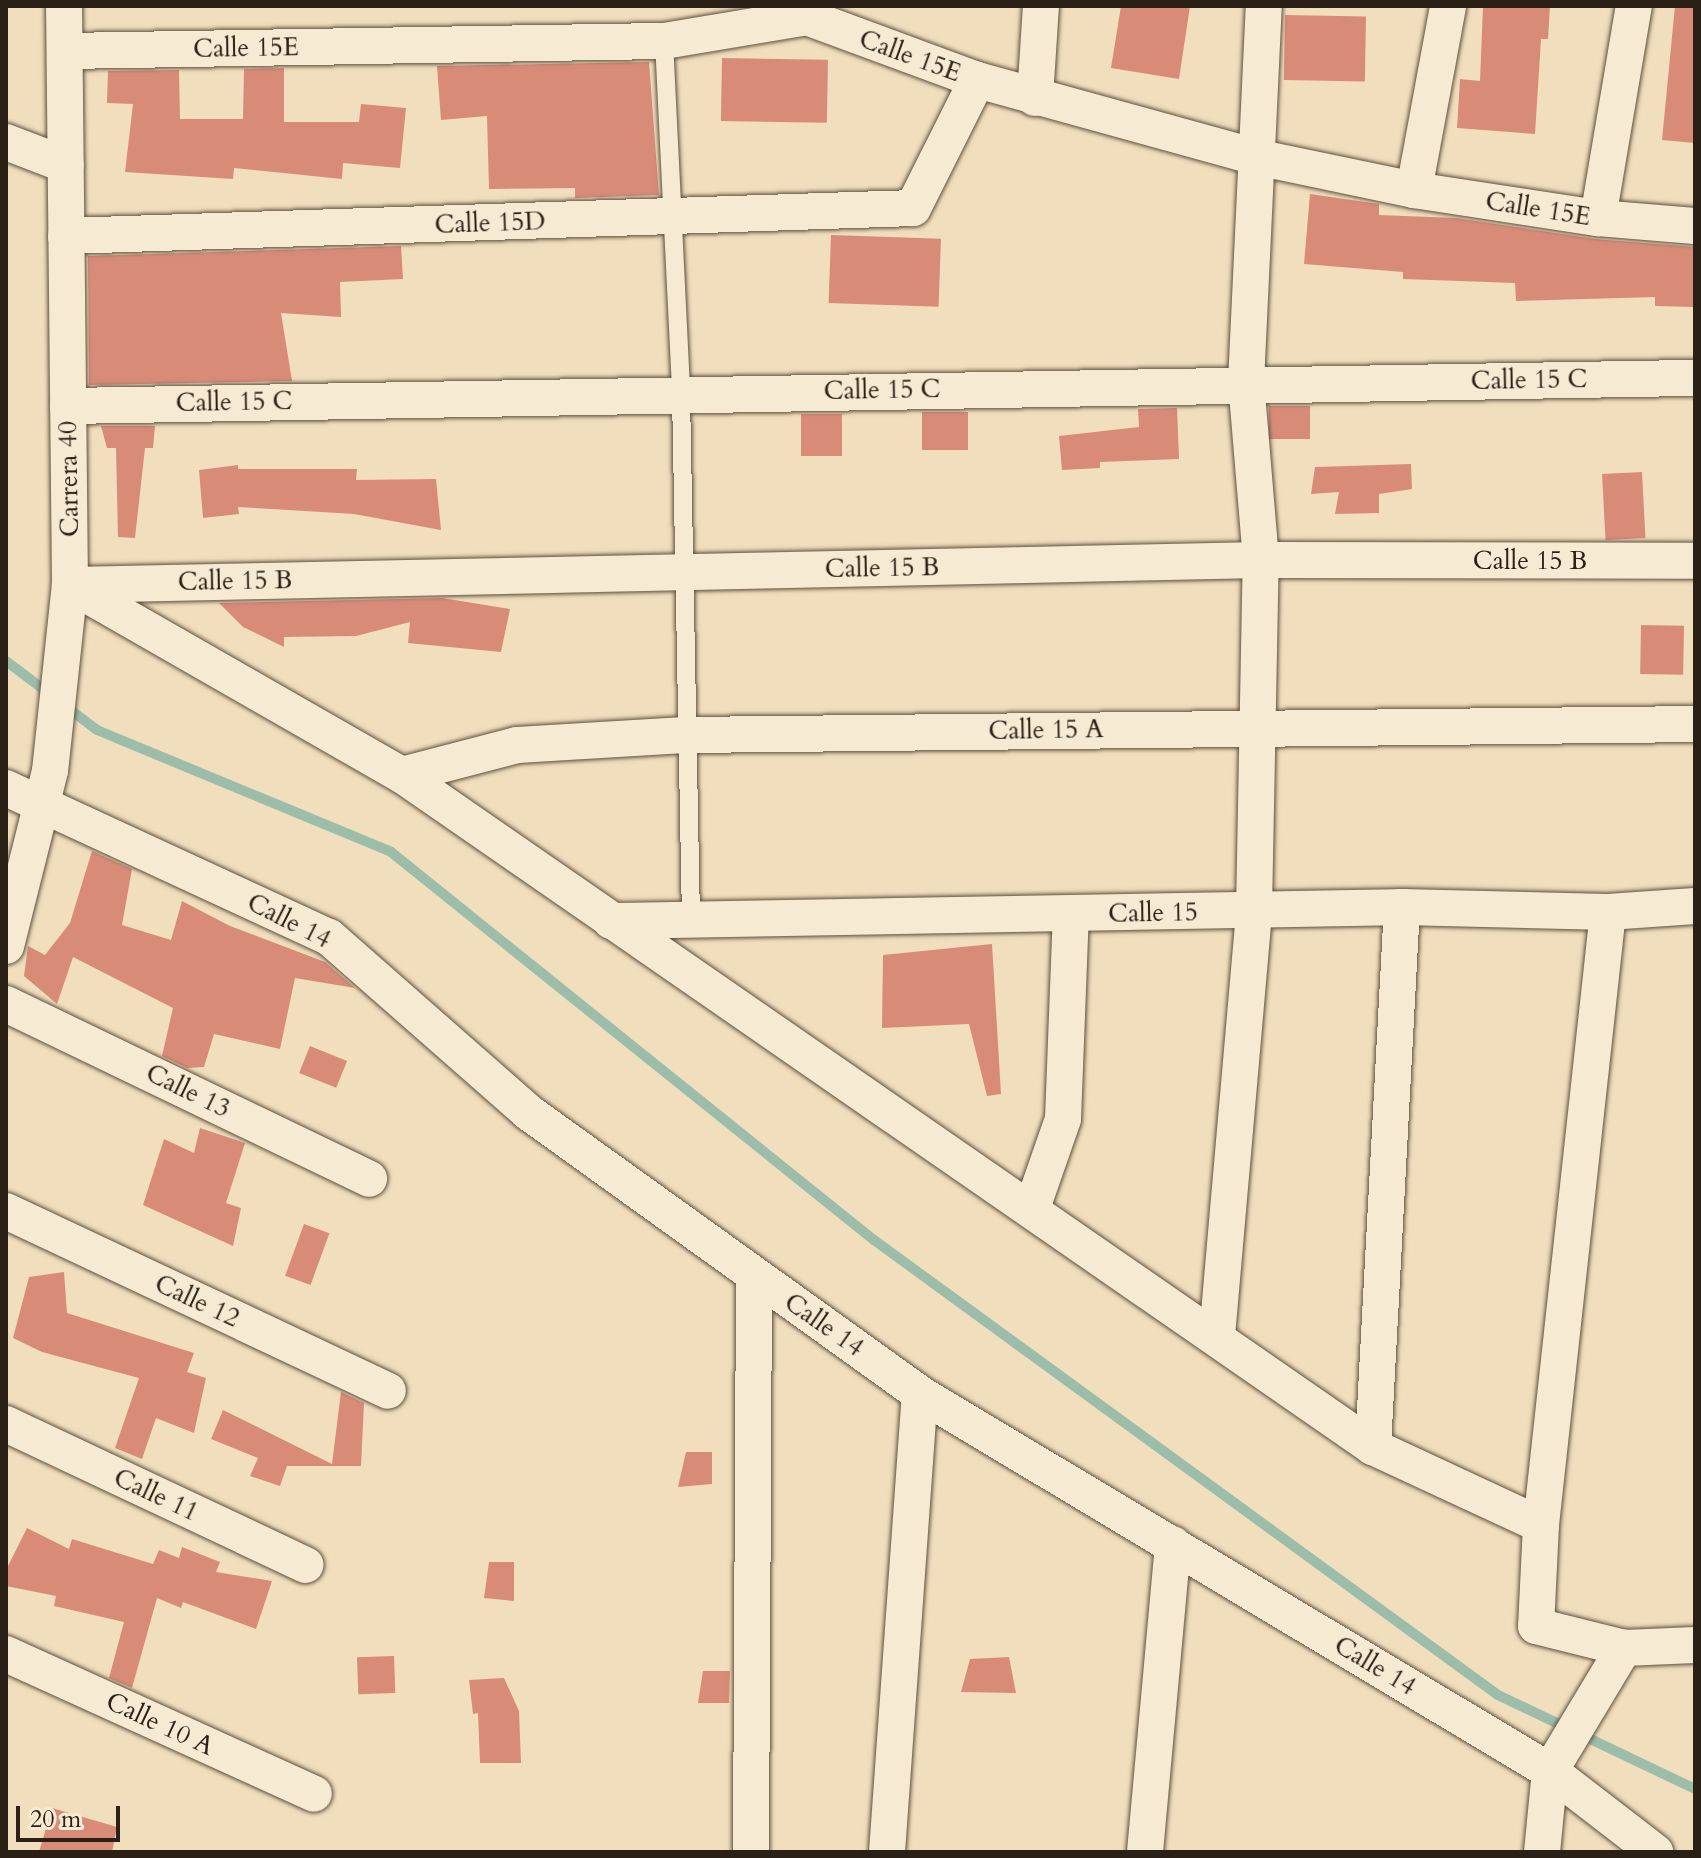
<!DOCTYPE html>
<html>
<head>
<meta charset="utf-8">
<style>
	body { margin:0 }
	#map { position:relative; width:1701px; height:1858px; overflow:hidden; background:#f1debc; font-family:Cardo,serif }
	div>[style] { position:absolute }
	[style*='--x'] { left:calc(var(--x)*1px); top:calc(var(--y)*1px); width:calc(var(--w)*1px); rotate:calc(var(--a)*1deg) }
	.stream>* { height:10px; margin:-5px; padding:0 5px; transform-origin:5px; border-radius:5px; background:#9cbdaa }
	.building>* { inset:0; background:#d88c78; transform-origin:0 0 }
	.roads { filter:drop-shadow(0 0 2px #5c5040) drop-shadow(0 0 2px #5c5040) }
	.lane>* { height:18px; margin:-9px; padding:0 9px; transform-origin:9px; border-radius:9px; background:#f6ead3 }
	.street>* { height:36px; margin:-18px; padding:0 18px; transform-origin:18px; border-radius:18px; background:#f6ead3 }
	span { translate:-50% -50%; white-space:nowrap; text-align:center; line-height:1.15; -webkit-text-stroke:6px #f6ead3; paint-order:stroke }
	.street-label { font-size:26px; color:#2b2016 }
	.frame { position:absolute; inset:0; border:8px solid #2b2016; pointer-events:none }
	.scale { position:absolute; left:16px; top:1806px; width:104px; height:36px; box-sizing:border-box; border:4px solid #2b2016; border-top:0; padding-left:10px; font-size:24px; line-height:28px; white-space:nowrap; color:#2b2016; -webkit-text-stroke:6px #f6ead3; paint-order:stroke }
</style>
</head>
<body>
<div id="map">
	<div class="stream">
		<i style="--x:6;--y:661;--w:56;--a:37.1"></i>
		<i style="--x:64;--y:705;--w:41;--a:37.1"></i>
		<i style="--x:97;--y:730;--w:318;--a:22.5"></i>
		<i style="--x:391;--y:852;--w:620;--a:38.78"></i>
		<i style="--x:874;--y:1240;--w:772;--a:36.1"></i>
		<i style="--x:1498;--y:1695;--w:218;--a:25.5"></i>
	</div>
	<div class="building">
		<i style="clip-path:polygon(1121px 6px,1190px 6px,1179px 79px,1111px 68px)"></i>
		<i style="clip-path:polygon(1483px 6px,1550px 6px,1548px 39px,1541px 39px,1535px 134px,1457px 128px,1460px 79px,1480px 81px)"></i>
		<i style="clip-path:polygon(1675px 6px,1695px 6px,1695px 143px,1662px 140px)"></i>
		<i style="left:1285px;top:15px;width:81px;height:65px;rotate:1deg"></i>
		<i style="left:722px;top:58px;width:106px;height:63px;rotate:1deg"></i>
		<i style="clip-path:polygon(649px 62px,659px 195px,575px 198px,575px 188px,489px 189px,487px 116px,441px 120px,437px 66px)"></i>
		<i style="clip-path:polygon(284px 68px,284px 122px,359px 122px,361px 104px,406px 108px,400px 168px,343px 163px,342px 179px,234px 168px,233px 179px,125px 172px,133px 104px,107px 103px,108px 71px,179px 70px,180px 119px,243px 119px,244px 69px)"></i>
		<i style="clip-path:polygon(1310px 194px,1379px 204px,1379px 215px,1456px 218px,1595px 239px,1695px 247px,1695px 307px,1655px 306px,1655px 297px,1516px 301px,1515px 283px,1403px 279px,1403px 272px,1304px 264px)"></i>
		<i style="left:831px;top:235px;width:110px;height:68px;rotate:2deg"></i>
		<i style="clip-path:polygon(401px 246px,403px 279px,340px 282px,341px 317px,281px 313px,292px 381px,89px 385px,88px 256px)"></i>
		<i style="left:1269px;top:406px;width:41px;height:33px"></i>
		<i style="clip-path:polygon(1177px 408px,1179px 459px,1100px 462px,1100px 468px,1062px 470px,1059px 436px,1139px 427px,1138px 409px)"></i>
		<i style="left:922px;top:412px;width:46px;height:38px"></i>
		<i style="left:801px;top:414px;width:41px;height:42px"></i>
		<i style="clip-path:polygon(101px 426px,155px 426px,153px 448px,145px 448px,135px 538px,118px 537px,116px 448px,107px 448px)"></i>
		<i style="clip-path:polygon(1411px 464px,1412px 489px,1379px 494px,1379px 513px,1335px 514px,1339px 492px,1311px 494px,1315px 467px)"></i>
		<i style="clip-path:polygon(238px 465px,238px 469px,357px 469px,356px 480px,436px 479px,441px 530px,354px 514px,238px 507px,239px 514px,203px 518px,199px 470px)"></i>
		<i style="left:1642px;top:472px;width:66px;height:40px;rotate:87deg"></i>
		<i style="clip-path:polygon(442px 598px,510px 609px,501px 652px,408px 643px,410px 622px,356px 636px,284px 637px,284px 647px,243px 627px,219px 603px)"></i>
		<i style="left:1641px;top:625px;width:43px;height:49px;rotate:1deg"></i>
		<i style="clip-path:polygon(92px 851px,132px 869px,122px 925px,171px 940px,182px 901px,230px 926px,325px 962px,355px 988px,295px 978px,280px 1049px,214px 1034px,204px 1067px,187px 1068px,162px 1056px,173px 1008px,73px 957px,57px 1004px,24px 976px,28px 946px,45px 955px,70px 923px)"></i>
		<i style="clip-path:polygon(992px 944px,1001px 1094px,987px 1096px,969px 1024px,882px 1028px,883px 955px)"></i>
		<i style="left:310px;top:1046px;width:40px;height:29px;rotate:22deg"></i>
		<i style="clip-path:polygon(200px 1128px,245px 1143px,226px 1203px,241px 1208px,233px 1246px,143px 1205px,164px 1139px,194px 1153px)"></i>
		<i style="left:304px;top:1224px;width:27px;height:55px;rotate:20deg"></i>
		<i style="clip-path:polygon(64px 1272px,67px 1313px,194px 1353px,187px 1372px,206px 1378px,194px 1433px,156px 1418px,142px 1459px,115px 1448px,139px 1378px,42px 1352px,13px 1338px,29px 1277px)"></i>
		<i style="clip-path:polygon(341px 1392px,364px 1403px,361px 1466px,287px 1466px,280px 1486px,250px 1476px,258px 1458px,211px 1439px,223px 1410px,332px 1464px)"></i>
		<i style="clip-path:polygon(686px 1452px,712px 1452px,712px 1484px,678px 1487px)"></i>
		<i style="clip-path:polygon(27px 1528px,69px 1549px,72px 1539px,153px 1564px,159px 1550px,179px 1558px,182px 1547px,220px 1562px,216px 1572px,272px 1581px,256px 1629px,183px 1602px,181px 1608px,157px 1598px,132px 1688px,109px 1678px,124px 1622px,54px 1606px,56px 1596px,6px 1586px,6px 1570px)"></i>
		<i style="clip-path:polygon(489px 1562px,514px 1562px,514px 1601px,484px 1598px)"></i>
		<i style="left:394px;top:1656px;width:37px;height:37px;rotate:88deg"></i>
		<i style="clip-path:polygon(1009px 1657px,1016px 1693px,961px 1692px,970px 1659px)"></i>
		<i style="clip-path:polygon(703px 1671px,730px 1671px,729px 1703px,698px 1703px)"></i>
		<i style="clip-path:polygon(504px 1678px,519px 1711px,521px 1763px,480px 1763px,478px 1713px,473px 1714px,469px 1680px)"></i>
		<i style="clip-path:polygon(52px 1808px,117px 1827px,112px 1852px,39px 1852px)"></i>
	</div>
	<div class="roads">
		<div class="lane">
			<i style="--x:664;--y:41;--w:353;--a:87.2"></i>
			<i style="--x:681;--y:394;--w:526;--a:88.91"></i>
		</div>
		<div class="street">
			<i style="--x:777;--y:6;--w:213;--a:20.3"></i>
			<i style="--x:977;--y:80;--w:289;--a:15.4"></i>
			<i style="--x:1256;--y:157;--w:161;--a:11.8"></i>
			<i style="--x:1414;--y:190;--w:186;--a:8.7"></i>
			<i style="--x:1598;--y:218;--w:97;--a:4.7"></i>
			<i style="--x:65;--y:51;--w:599;--a:-0.96"></i>
			<i style="--x:664;--y:41;--w:140;--a:-9.5"></i>
			<i style="--x:1035;--y:98;--w:92;--a:-86.3"></i>
			<i style="--x:6;--y:142;--w:64;--a:21"></i>
			<i style="--x:1414;--y:190;--w:187;--a:-79.5"></i>
			<i style="--x:1598;--y:218;--w:215;--a:-80.4"></i>
			<i style="--x:66;--y:236;--w:847;--a:-1.89"></i>
			<i style="--x:913;--y:208;--w:143;--a:-63.4"></i>
			<i style="--x:68;--y:406;--w:1627;--a:-0.99"></i>
			<i style="--x:70;--y:585;--w:383;--a:29.8"></i>
			<i style="--x:402;--y:775;--w:1181;--a:34.69"></i>
			<i style="--x:1373;--y:1447;--w:185;--a:24.9"></i>
			<i style="--x:71;--y:585;--w:1190;--a:-1.2"></i>
			<i style="--x:1261;--y:560;--w:434;--a:0.1"></i>
			<i style="--x:402;--y:775;--w:119;--a:-14.6"></i>
			<i style="--x:517;--y:745;--w:168;--a:-3.4"></i>
			<i style="--x:685;--y:735;--w:1010;--a:-0.62"></i>
			<i style="--x:6;--y:788;--w:356;--a:24.8"></i>
			<i style="--x:329;--y:937;--w:265;--a:41.3"></i>
			<i style="--x:528;--y:1112;--w:483;--a:35.7"></i>
			<i style="--x:920;--y:1394;--w:734;--a:30.9"></i>
			<i style="--x:1550;--y:1771;--w:133;--a:37.6"></i>
			<i style="--x:1608;--y:912;--w:617;--a:96.24"></i>
			<i style="--x:1541;--y:1525;--w:101;--a:92.8"></i>
			<i style="--x:1536;--y:1626;--w:91;--a:14"></i>
			<i style="--x:1624;--y:1648;--w:71;--a:-2.4"></i>
			<i style="--x:611;--y:921;--w:791;--a:-1.01"></i>
			<i style="--x:1402;--y:907;--w:206;--a:1.4"></i>
			<i style="--x:1608;--y:912;--w:87;--a:-3.9"></i>
			<i style="--x:6;--y:946;--w:180;--a:-75.9"></i>
			<i style="--x:50;--y:771;--w:187;--a:-83.9"></i>
			<i style="--x:70;--y:585;--w:579;--a:-90.59"></i>
			<i style="--x:6;--y:1004;--w:403;--a:25.7"></i>
			<i style="--x:1032;--y:1208;--w:94;--a:-70.8"></i>
			<i style="--x:1063;--y:1119;--w:205;--a:-87.8"></i>
			<i style="--x:6;--y:1211;--w:422;--a:25.2"></i>
			<i style="--x:1217;--y:1336;--w:427;--a:-85"></i>
			<i style="--x:1254;--y:911;--w:351;--a:-88.9"></i>
			<i style="--x:1261;--y:560;--w:178;--a:-94.8"></i>
			<i style="--x:1246;--y:383;--w:377;--a:-87.3"></i>
			<i style="--x:6;--y:1424;--w:331;--a:25.2"></i>
			<i style="--x:1373;--y:1447;--w:541;--a:-86.93"></i>
			<i style="--x:6;--y:1654;--w:338;--a:24.4"></i>
			<i style="--x:751;--y:1852;--w:576;--a:-89.7"></i>
			<i style="--x:887;--y:1852;--w:459;--a:-85.9"></i>
			<i style="--x:1145;--y:1852;--w:309;--a:-84.8"></i>
			<i style="--x:1542;--y:1852;--w:81;--a:-84.4"></i>
			<i style="--x:1550;--y:1771;--w:144;--a:-59"></i>
		</div>
	</div>
	<div class="street-label">
		<span style="left:246px;top:48px;rotate:-1deg">Calle 15E</span>
		<span style="left:910px;top:56px;rotate:20deg">Calle 15E</span>
		<span style="left:1538px;top:209px;rotate:9deg">Calle 15E</span>
		<span style="left:490px;top:223px;rotate:-2deg">Calle 15D</span>
		<span style="left:1529px;top:380px;rotate:-1deg">Calle 15 C</span>
		<span style="left:882px;top:390px;rotate:-1deg">Calle 15 C</span>
		<span style="left:234px;top:402px;rotate:-1deg">Calle 15 C</span>
		<span style="left:69px;top:479px;rotate:-91deg">Carrera 40</span>
		<span style="left:1530px;top:561px">Calle 15 B</span>
		<span style="left:882px;top:568px;rotate:-1deg">Calle 15 B</span>
		<span style="left:235px;top:581px;rotate:-1deg">Calle 15 B</span>
		<span style="left:1046px;top:730px;rotate:-1deg">Calle 15 A</span>
		<span style="left:1153px;top:913px;rotate:-1deg">Calle 15</span>
		<span style="left:289px;top:921px;rotate:27deg">Calle 14</span>
		<span style="left:188px;top:1091px;rotate:26deg">Calle 13</span>
		<span style="left:197px;top:1301px;rotate:25deg">Calle 12</span>
		<span style="left:824px;top:1325px;rotate:35deg">Calle 14</span>
		<span style="left:156px;top:1495px;rotate:25deg">Calle 11</span>
		<span style="left:1375px;top:1666px;rotate:31deg">Calle 14</span>
		<span style="left:160px;top:1724px;rotate:25deg">Calle 10 A</span>
	</div>
	<div class="frame"></div>
	<div class="scale">20 m</div>
</div>
</body>
</html>
